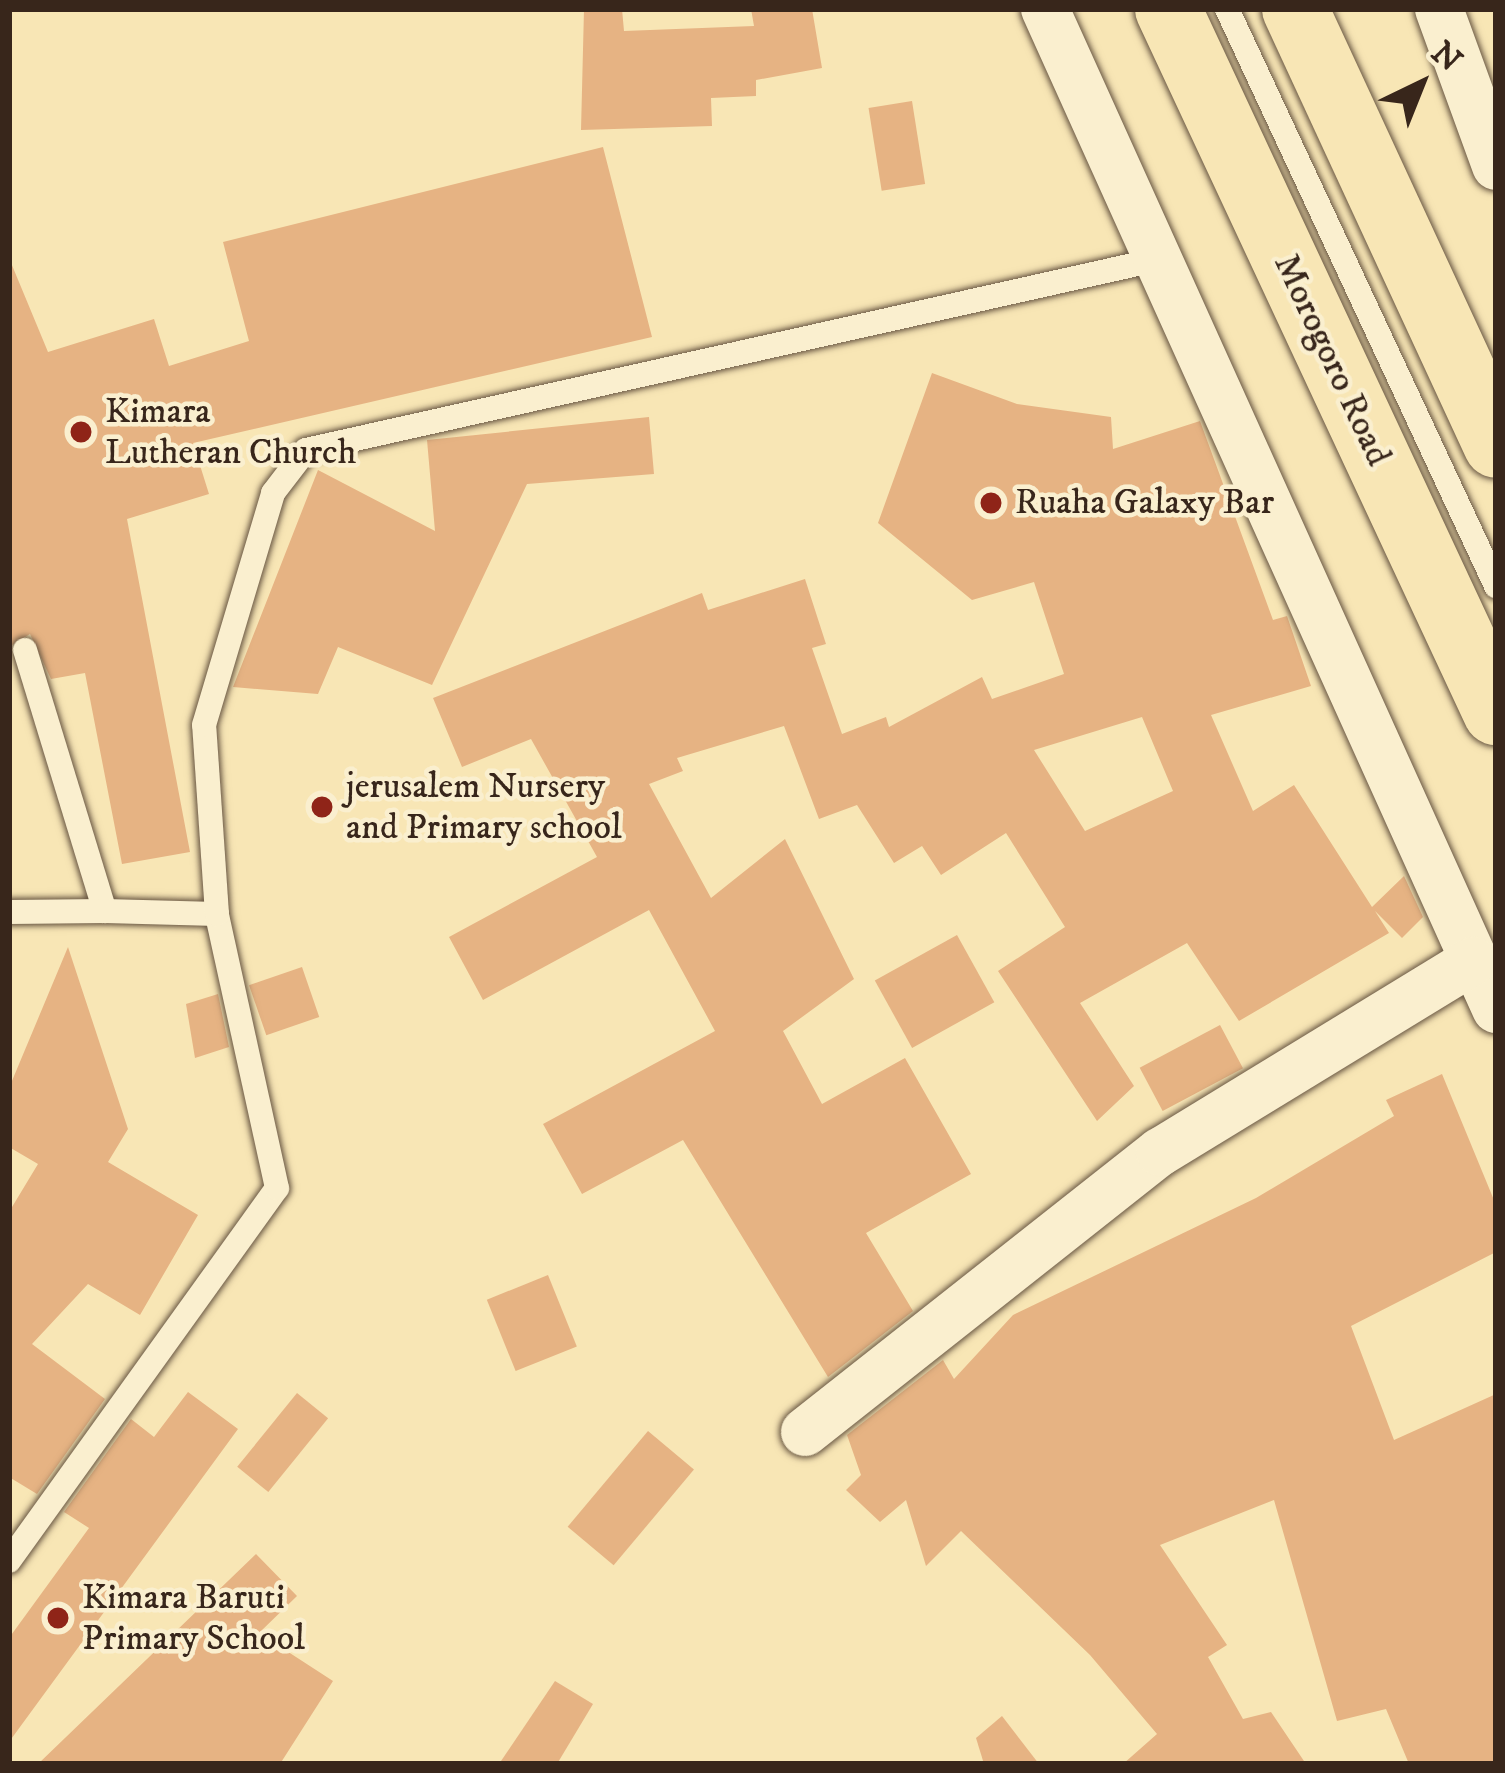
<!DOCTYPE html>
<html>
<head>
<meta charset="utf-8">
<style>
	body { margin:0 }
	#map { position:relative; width:1505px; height:1773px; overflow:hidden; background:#f8e6b5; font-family:"IM FELL DW Pica",serif }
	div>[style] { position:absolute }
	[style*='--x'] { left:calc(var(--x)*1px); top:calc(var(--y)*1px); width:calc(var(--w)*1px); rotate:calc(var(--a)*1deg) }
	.building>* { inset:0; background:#e6b383; transform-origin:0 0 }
	.roads { filter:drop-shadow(0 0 3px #685642) drop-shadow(0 0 3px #685642) }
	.lane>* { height:24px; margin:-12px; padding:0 12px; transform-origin:12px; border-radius:12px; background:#faefcf }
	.street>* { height:48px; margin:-24px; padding:0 24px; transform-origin:24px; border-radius:24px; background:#faefcf }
	.highway>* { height:66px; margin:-33px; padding:0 33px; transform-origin:33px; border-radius:33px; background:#f8e6b5 }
	.dots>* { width:33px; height:33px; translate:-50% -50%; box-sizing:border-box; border:6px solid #faefcf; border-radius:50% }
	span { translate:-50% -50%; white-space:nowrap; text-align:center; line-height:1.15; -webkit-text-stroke:9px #faefcf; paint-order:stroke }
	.street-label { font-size:36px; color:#38261b }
	.poi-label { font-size:36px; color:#38261b }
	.left { translate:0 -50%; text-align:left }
	.frame { position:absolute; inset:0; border:12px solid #38261b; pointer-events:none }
	.north { position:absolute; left:1361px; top:24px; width:120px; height:120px; -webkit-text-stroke:9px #faefcf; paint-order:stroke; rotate:43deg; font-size:33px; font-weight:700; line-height:48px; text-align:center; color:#38261b }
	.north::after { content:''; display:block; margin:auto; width:42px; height:54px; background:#38261b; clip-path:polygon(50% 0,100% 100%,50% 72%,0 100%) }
</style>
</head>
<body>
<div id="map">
	<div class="building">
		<i style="clip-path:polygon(584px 9px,622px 9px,624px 31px,754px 26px,751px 9px,812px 9px,822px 68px,756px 80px,756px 96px,711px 98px,712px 126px,581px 130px)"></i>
		<i style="left:912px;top:101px;width:84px;height:44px;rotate:81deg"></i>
		<i style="clip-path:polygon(603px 147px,652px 337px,193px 443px,209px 494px,127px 519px,190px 852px,122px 864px,85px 673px,51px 679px,30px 634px,9px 647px,9px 258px,48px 352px,154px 319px,169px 366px,249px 341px,223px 242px)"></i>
		<i style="clip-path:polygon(evenodd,932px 373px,1017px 404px,1111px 417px,1113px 449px,1200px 421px,1273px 620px,1287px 616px,1311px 686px,1211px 715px,1253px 811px,1294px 785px,1372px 907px,1404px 876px,1423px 917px,1402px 938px,1375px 911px,1389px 933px,1239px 1021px,1187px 943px,1080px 1003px,1134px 1086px,1097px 1121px,998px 971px,1065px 927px,1006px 833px,941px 875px,922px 846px,894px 863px,857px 805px,819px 819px,784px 726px,677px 758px,683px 771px,649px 784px,711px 898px,785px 839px,854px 979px,783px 1031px,822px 1104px,905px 1058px,971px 1174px,866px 1233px,913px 1311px,828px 1377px,683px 1140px,582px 1194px,543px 1124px,715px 1031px,649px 910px,483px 1000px,449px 937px,597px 857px,531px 739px,462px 767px,433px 698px,702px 593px,708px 610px,805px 579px,826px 644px,812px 648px,842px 734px,886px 717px,889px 727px,982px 677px,992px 699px,1064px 674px,1034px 582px,972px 600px,878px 523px,932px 373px,1142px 717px,1173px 791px,1085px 831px,1034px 750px,1142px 717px)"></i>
		<i style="clip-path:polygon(649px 417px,654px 474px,527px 484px,432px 685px,338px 647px,318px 694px,233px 687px,318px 470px,435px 531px,427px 440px)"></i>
		<i style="left:957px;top:935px;width:77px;height:94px;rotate:61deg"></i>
		<i style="clip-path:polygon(68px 947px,128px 1129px,108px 1162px,198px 1215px,140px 1315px,88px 1284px,32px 1344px,105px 1399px,37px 1494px,9px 1477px,9px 1212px,38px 1164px,9px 1147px,9px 1088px)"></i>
		<i style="left:302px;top:967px;width:53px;height:56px;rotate:71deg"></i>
		<i style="clip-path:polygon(218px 994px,229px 1047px,195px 1058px,186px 1004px)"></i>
		<i style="left:1220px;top:1025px;width:49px;height:91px;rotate:62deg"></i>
		<i style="clip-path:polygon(1442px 1074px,1496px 1205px,1496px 1252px,1351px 1326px,1394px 1440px,1496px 1394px,1496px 1764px,1409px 1764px,1386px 1709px,1337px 1721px,1274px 1500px,1160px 1545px,1227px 1645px,1208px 1657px,1243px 1719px,1271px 1712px,1306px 1764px,1123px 1764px,1157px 1734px,1090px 1655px,961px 1531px,926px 1566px,906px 1500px,880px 1522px,846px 1490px,861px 1475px,847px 1435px,943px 1360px,954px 1379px,1013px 1315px,1256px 1198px,1394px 1116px,1386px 1100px)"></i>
		<i style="left:548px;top:1275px;width:77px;height:66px;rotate:68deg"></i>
		<i style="clip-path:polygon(188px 1392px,238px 1429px,9px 1742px,9px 1638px,89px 1528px,64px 1512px,131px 1419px,154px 1437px)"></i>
		<i style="left:297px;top:1393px;width:40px;height:95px;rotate:39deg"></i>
		<i style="left:648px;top:1431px;width:60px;height:125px;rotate:40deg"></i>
		<i style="clip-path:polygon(256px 1554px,297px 1596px,259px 1633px,333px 1681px,280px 1764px,38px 1764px)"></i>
		<i style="clip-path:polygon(555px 1681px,593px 1704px,557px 1764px,499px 1764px)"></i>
		<i style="clip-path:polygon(1002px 1716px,1039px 1764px,984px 1764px,976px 1738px)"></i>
	</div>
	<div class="roads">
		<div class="lane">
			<i style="--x:1227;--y:9;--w:637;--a:65"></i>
			<i style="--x:25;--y:650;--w:273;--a:73"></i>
			<i style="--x:105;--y:911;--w:112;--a:1.5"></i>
			<i style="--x:9;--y:912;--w:96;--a:-0.6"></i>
			<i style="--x:9;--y:1561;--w:459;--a:-54.3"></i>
			<i style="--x:277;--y:1188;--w:280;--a:-102.4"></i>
			<i style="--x:217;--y:914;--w:189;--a:-93.9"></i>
			<i style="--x:204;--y:725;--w:242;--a:-73.4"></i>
			<i style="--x:273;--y:493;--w:54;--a:-52.5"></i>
			<i style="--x:306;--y:450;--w:875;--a:-12.61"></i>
		</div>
		<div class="street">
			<i style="--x:1045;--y:9;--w:1097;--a:65.72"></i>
			<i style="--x:1439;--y:9;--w:167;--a:70"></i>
			<i style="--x:805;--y:1432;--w:452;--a:-38.3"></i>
			<i style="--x:1160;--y:1152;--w:367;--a:-31.4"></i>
		</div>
		<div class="highway">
			<i style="--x:1168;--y:9;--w:776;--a:64.99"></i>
			<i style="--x:1295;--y:9;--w:480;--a:65.2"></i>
		</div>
	</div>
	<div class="dots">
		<i style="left:81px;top:432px;background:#8f2418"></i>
		<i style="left:991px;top:503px;background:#8f2418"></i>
		<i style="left:322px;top:807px;background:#8f2418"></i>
		<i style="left:58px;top:1618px;background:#8f2418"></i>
	</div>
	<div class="street-label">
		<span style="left:1332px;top:360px;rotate:65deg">Morogoro Road</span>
	</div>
	<div class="poi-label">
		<span class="left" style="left:105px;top:432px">Kimara<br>Lutheran Church</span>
		<span class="left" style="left:1015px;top:503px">Ruaha Galaxy Bar</span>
		<span class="left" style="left:346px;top:807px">jerusalem Nursery<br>and Primary school</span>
		<span class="left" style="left:82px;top:1618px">Kimara Baruti<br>Primary School</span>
	</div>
	<div class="frame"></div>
	<div class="north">N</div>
</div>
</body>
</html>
